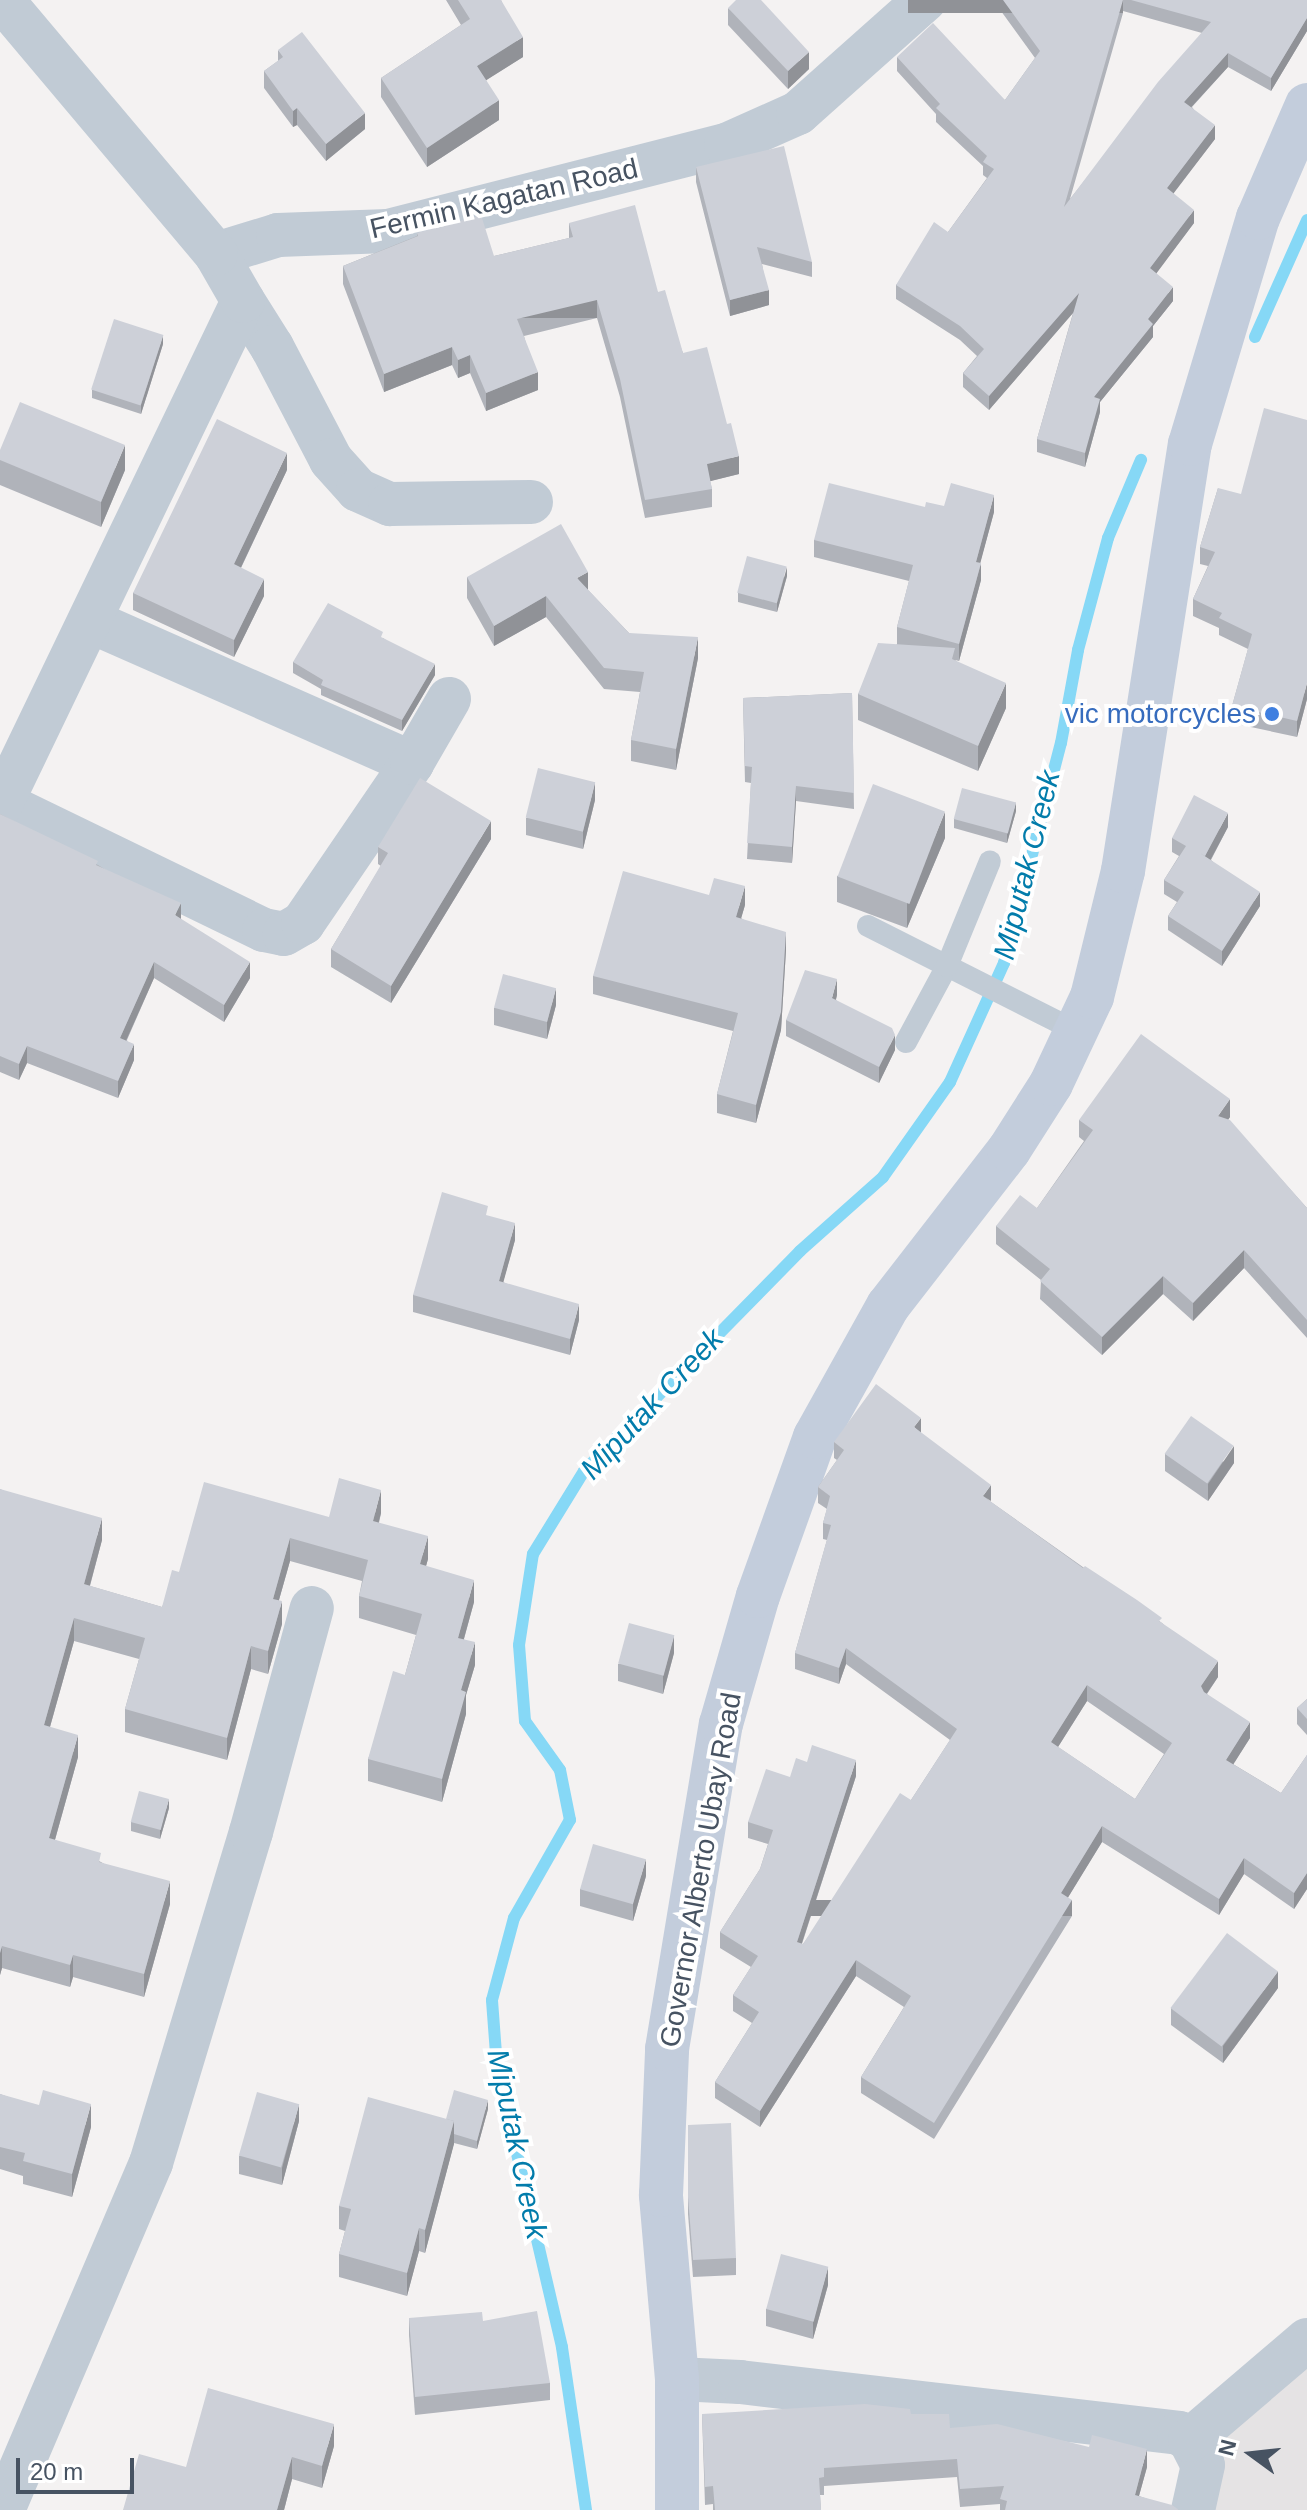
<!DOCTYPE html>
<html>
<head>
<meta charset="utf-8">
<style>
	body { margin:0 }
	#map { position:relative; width:1307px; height:2510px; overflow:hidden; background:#f4f2f2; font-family:Arial,sans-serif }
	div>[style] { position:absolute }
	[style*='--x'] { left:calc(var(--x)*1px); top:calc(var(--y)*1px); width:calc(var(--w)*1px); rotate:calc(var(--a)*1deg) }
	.education>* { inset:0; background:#e5e3e4 }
	.stream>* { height:12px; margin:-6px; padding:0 6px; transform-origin:6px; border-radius:6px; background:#86d8f6 }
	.service>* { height:22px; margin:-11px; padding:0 11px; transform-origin:11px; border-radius:11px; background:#c1cbd5 }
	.minor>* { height:44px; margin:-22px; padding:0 22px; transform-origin:22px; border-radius:22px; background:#c1cbd5 }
	.secondary>* { height:44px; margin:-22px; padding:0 22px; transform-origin:22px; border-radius:22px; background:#c3cddc }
	.wall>* { inset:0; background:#b0b3ba }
	.shaded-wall>* { inset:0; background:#909297; transform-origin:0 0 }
	.building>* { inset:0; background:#cdd0d8; transform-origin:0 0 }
	.dots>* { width:22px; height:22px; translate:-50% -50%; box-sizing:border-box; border:4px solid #fff; border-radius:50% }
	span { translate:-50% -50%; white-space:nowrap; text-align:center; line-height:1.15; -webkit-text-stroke:8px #fff; paint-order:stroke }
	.street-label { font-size:28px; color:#475362 }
	.shop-label { font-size:28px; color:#366cbe }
	.right { translate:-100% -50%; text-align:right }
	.water-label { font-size:30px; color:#027cab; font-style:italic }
	.north { position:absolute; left:1211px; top:2414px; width:80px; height:80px; -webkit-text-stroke:6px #fff; paint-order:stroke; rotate:285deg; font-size:22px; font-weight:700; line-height:32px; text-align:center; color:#475362 }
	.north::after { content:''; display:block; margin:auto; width:28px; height:36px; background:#475362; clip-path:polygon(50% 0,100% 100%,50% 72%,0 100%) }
	.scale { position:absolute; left:16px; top:2458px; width:118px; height:36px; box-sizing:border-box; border:4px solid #475362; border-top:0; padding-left:10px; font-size:24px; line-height:28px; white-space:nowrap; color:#475362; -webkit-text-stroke:6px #fff; paint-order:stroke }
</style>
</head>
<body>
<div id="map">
	<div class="education">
		<i style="clip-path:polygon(1307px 2351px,1307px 2510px,1203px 2510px,1221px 2427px)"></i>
	</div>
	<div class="stream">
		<i style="--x:1255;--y:337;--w:128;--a:-66"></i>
		<i style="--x:586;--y:2510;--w:165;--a:-98.4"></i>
		<i style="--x:562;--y:2347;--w:287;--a:-103.1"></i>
		<i style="--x:497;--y:2067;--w:67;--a:-94.3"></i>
		<i style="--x:492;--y:2000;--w:85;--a:-75"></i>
		<i style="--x:514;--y:1918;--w:113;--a:-60.3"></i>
		<i style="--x:570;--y:1820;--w:51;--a:-101.3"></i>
		<i style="--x:560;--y:1770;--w:60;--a:-125.5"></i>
		<i style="--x:525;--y:1721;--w:76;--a:-94.5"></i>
		<i style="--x:519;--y:1645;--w:92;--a:-81.3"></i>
		<i style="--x:533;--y:1554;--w:97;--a:-58.4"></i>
		<i style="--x:584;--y:1471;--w:308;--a:-45.5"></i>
		<i style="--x:800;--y:1251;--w:111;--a:-41.7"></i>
		<i style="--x:883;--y:1177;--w:116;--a:-54.8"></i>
		<i style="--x:950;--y:1082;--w:131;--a:-65.6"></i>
		<i style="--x:1004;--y:963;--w:227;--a:-75.5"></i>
		<i style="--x:1061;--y:743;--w:95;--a:-79.6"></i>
		<i style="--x:1078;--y:650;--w:116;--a:-75"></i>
		<i style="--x:1108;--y:538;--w:85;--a:-67.1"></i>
	</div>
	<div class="service">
		<i style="--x:868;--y:926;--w:233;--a:26.8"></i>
		<i style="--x:906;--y:1042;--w:86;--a:-61.7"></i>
		<i style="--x:947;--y:966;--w:113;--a:-67.7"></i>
	</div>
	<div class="minor">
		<i style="--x:216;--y:254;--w:65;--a:-17"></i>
		<i style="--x:278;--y:235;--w:110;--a:-2.1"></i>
		<i style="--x:388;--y:231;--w:349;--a:-14.3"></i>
		<i style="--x:726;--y:145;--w:79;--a:-24"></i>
		<i style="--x:798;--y:113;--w:170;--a:-41.7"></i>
		<i style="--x:243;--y:301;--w:54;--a:57.8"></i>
		<i style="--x:272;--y:347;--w:127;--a:62.4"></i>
		<i style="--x:331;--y:460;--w:40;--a:48"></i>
		<i style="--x:358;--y:490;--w:35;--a:24"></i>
		<i style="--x:390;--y:504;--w:141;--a:-0.8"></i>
		<i style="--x:90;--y:621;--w:352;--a:23.8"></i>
		<i style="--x:0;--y:802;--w:293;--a:25.9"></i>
		<i style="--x:264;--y:930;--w:20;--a:11"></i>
		<i style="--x:284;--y:934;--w:22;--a:-30"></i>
		<i style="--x:303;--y:923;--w:194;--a:-55.7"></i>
		<i style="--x:412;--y:763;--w:74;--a:-60"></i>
		<i style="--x:0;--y:806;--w:560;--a:-64.3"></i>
		<i style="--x:243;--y:301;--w:54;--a:-119.9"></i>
		<i style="--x:216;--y:254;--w:332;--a:-130.1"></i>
		<i style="--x:677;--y:2379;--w:63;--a:2.7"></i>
		<i style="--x:740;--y:2382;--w:442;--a:6.6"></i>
		<i style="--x:1179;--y:2433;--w:13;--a:32"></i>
		<i style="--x:1190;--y:2440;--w:28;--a:63"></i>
		<i style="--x:1203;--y:2465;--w:46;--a:102.5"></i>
		<i style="--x:1190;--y:2440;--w:154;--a:-40.5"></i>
		<i style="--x:3;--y:2510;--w:377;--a:-66.9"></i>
		<i style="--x:151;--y:2163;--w:346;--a:-73.2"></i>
		<i style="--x:251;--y:1832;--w:232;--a:-74.8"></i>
	</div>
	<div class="secondary">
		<i style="--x:677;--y:2510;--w:131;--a:-90"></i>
		<i style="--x:677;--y:2379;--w:185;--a:-95"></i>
		<i style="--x:661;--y:2195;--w:146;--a:-87.6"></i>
		<i style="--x:667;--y:2049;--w:329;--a:-80.6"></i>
		<i style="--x:721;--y:1724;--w:133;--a:-73.9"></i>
		<i style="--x:758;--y:1596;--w:169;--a:-70.3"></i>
		<i style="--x:815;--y:1437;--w:150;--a:-60.9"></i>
		<i style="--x:888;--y:1306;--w:197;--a:-52.2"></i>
		<i style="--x:1009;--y:1150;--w:78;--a:-57.5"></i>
		<i style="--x:1051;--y:1084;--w:96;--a:-64.8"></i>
		<i style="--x:1092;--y:997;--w:130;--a:-76.2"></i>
		<i style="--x:1123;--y:871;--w:432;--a:-81.1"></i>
		<i style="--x:1190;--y:444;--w:236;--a:-73.3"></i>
		<i style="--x:1258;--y:218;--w:123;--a:-66.6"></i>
	</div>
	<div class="wall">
		<i style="clip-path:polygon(446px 0,501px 0,523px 57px,486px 80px,499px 120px,427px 167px,381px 97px,381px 78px,461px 25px)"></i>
		<i style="clip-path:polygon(evenodd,993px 0,1307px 0,1307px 31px,1271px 91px,1228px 67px,1192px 107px,1215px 139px,1173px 193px,1194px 223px,1156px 273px,1173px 301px,1153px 326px,1153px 337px,1100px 402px,1100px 412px,1085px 467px,1037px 452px,1037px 439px,1073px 313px,989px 410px,963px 387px,963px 373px,977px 356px,960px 340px,896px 299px,896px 285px,948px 232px,987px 178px,983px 175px,983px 166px,936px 122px,936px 114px,897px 71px,897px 57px,1005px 100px,1035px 58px,993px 0,1123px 11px,1202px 33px,1070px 199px,1123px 13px,1123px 11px)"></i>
		<i style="clip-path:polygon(728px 8px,809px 69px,788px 89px,728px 25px)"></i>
		<i style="clip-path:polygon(278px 50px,365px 129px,326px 161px,297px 125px,293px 127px,264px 88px,264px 71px,278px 61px)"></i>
		<i style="clip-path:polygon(696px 167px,812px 262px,812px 277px,762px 264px,769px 305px,730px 316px,696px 182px)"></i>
		<i style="clip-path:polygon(569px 223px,658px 292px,683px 353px,739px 474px,710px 481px,712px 489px,712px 507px,645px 518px,620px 397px,597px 318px,524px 336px,538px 390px,486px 411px,470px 373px,458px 378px,452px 365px,384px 392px,343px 284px,343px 266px,417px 236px,417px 233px,494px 256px,569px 238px)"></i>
		<i style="clip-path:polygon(163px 344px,141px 414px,92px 398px,92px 390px)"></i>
		<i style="clip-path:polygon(0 450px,125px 470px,101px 527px,0 485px)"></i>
		<i style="clip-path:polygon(287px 470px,241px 568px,264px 596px,234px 657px,133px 610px,133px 593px)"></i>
		<i style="clip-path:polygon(1218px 488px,1307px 699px,1297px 737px,1232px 723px,1232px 706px,1248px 649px,1219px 635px,1219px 628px,1193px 616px,1193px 599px,1208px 566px,1200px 564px,1200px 547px)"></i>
		<i style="clip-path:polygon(944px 506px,994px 512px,980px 563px,981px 580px,959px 661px,955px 660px,1006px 708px,978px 771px,858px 720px,858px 694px,897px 644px,897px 627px,909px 581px,814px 557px,814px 540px,925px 507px)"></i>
		<i style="clip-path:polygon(787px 576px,777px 612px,738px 602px,738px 593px)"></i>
		<i style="clip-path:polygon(467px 577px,588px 590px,629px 633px,698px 658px,676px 770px,631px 761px,631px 740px,640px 692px,604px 689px,546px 617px,494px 646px,467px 598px)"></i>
		<i style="clip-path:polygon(383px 638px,435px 675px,402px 731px,321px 695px,321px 689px,293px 673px,293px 662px)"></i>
		<i style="clip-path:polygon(852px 693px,854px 809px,796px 801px,792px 863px,747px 859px,751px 783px,745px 782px,743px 698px)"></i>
		<i style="clip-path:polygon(595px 800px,583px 849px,526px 835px,526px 818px)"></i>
		<i style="clip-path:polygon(1016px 811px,1007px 843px,954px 828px,954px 819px)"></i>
		<i style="clip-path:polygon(0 814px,98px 865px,181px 919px,250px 978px,224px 1022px,154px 978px,127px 1040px,134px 1060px,118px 1098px,27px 1063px,19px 1080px,0 1072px)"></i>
		<i style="clip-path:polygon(1228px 827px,1211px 860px,1260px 906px,1222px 966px,1168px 930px,1168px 916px,1177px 902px,1164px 894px,1164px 880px,1179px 856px,1172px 852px,1172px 838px)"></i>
		<i style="clip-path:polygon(945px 838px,907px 928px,837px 902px,837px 876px)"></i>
		<i style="clip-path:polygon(491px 839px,391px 1003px,331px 967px,331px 949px,381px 866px,378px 864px,378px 847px)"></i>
		<i style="clip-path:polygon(745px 905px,741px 918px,786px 950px,781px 1030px,756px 1123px,717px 1113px,717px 1094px,733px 1031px,593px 994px,593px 976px)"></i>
		<i style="clip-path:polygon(837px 995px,836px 1000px,895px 1050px,879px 1083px,786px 1036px,786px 1020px)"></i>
		<i style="clip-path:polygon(556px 1005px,547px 1039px,494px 1025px,494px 1008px)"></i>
		<i style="clip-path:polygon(1230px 1117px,1228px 1120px,1307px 1208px,1307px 1338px,1244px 1268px,1193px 1321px,1163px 1294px,1102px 1355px,1040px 1299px,1041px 1280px,996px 1244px,996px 1226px,1037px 1208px,1084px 1141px,1079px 1137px,1079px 1120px)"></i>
		<i style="clip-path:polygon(488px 1216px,515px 1240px,503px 1282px,579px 1320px,570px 1355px,413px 1312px,413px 1295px)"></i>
		<i style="clip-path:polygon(evenodd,921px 1433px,991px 1502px,1162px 1623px,1218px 1677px,1207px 1694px,1250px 1738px,1233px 1764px,1281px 1793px,1307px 1755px,1307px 1889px,1294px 1909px,1244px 1874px,1219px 1915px,1102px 1842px,1068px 1897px,1072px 1916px,934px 2139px,861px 2093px,861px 2077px,904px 2007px,856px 1976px,760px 2127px,715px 2098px,715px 2082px,752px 2023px,733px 2011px,733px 1995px,751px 1967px,720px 1948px,720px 1932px,760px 1869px,768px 1844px,748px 1838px,748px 1822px,790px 1777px,856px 1776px,802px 1944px,803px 1944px,911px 1800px,950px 1740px,846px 1664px,839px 1684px,795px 1669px,795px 1653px,827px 1540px,823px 1539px,823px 1523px,827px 1509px,818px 1503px,818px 1487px,837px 1460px,834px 1458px,834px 1442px,921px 1433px,1087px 1701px,1164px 1754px,1135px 1799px,1058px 1747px,1087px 1701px)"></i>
		<i style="clip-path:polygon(1165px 1454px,1234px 1463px,1208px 1501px,1165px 1471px)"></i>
		<i style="clip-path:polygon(0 1489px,102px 1540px,90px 1586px,162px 1607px,179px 1572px,329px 1517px,381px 1513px,379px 1523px,428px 1559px,426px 1566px,474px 1602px,464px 1639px,475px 1665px,466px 1695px,466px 1714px,442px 1802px,368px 1781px,368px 1759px,405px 1675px,416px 1635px,359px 1618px,359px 1596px,362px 1581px,290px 1561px,279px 1600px,282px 1624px,268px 1674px,251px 1669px,227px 1760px,125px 1732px,125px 1709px,139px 1659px,74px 1641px,50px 1727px,78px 1757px,55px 1840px,101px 1862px,170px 1904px,144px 1997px,73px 1977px,70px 1987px,2px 1968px,0 1975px)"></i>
		<i style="clip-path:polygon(674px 1653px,663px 1694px,618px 1681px,618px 1664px)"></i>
		<i style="clip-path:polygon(1307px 1699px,1307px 1735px,1297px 1724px,1297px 1708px)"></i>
		<i style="clip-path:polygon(169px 1808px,160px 1839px,131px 1831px,131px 1822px)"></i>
		<i style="clip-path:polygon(646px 1876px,633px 1921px,580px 1906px,580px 1889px)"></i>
		<i style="clip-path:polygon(1278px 1988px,1223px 2063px,1171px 2025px,1171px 2008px)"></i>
		<i style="clip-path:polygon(0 2094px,91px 2127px,72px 2197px,23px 2184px,23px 2176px,0 2169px)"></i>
		<i style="clip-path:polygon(488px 2109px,477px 2149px,454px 2143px,425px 2253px,419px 2251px,407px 2296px,339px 2277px,339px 2254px,345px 2231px,339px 2229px,339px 2206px,446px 2119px)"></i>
		<i style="clip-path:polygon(299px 2121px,282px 2185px,239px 2174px,239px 2156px)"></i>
		<i style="clip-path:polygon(688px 2125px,736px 2258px,736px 2275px,693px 2277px,688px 2214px)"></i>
		<i style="clip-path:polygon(828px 2285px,813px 2339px,766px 2326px,766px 2309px)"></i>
		<i style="clip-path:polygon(409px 2318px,483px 2321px,550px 2383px,550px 2400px,415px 2415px,409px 2335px)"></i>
		<i style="clip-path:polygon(702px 2414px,911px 2414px,950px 2428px,1147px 2467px,1139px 2496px,1179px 2510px,1000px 2510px,1000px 2504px,960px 2507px,957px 2477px,824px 2486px,824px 2495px,820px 2495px,821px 2510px,713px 2510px,713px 2504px,705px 2505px)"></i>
		<i style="clip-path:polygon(334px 2446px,322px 2488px,292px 2479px,284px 2510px,123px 2510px,186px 2467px)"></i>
	</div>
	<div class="shaded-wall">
		<i style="left:1123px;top:0;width:13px;height:215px;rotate:90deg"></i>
		<i style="clip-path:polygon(1307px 18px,1307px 31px,1271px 91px,1271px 78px)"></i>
		<i style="clip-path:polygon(523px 37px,523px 57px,477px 86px,477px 66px)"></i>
		<i style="clip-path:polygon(809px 52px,809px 69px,788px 89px,788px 71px)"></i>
		<i style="clip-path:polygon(1228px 53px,1228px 67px,1184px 115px,1184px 102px)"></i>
		<i style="clip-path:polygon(499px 100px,499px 120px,427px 167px,427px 148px)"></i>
		<i style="clip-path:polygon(297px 108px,297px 125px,293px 127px,293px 111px)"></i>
		<i style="clip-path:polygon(365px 113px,365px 129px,326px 161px,326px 144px)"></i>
		<i style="clip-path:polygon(1215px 125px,1215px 139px,1167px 202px,1167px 188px)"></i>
		<i style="clip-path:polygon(1194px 210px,1194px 223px,1150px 282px,1150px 268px)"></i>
		<i style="clip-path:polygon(1173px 287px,1173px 301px,1153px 326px,1153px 337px,1100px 402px,1100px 412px,1085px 467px,1085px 453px,1094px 397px,1148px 319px)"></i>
		<i style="clip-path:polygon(769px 290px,769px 305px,730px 316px,730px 300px)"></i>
		<i style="clip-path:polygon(1079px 293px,1079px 306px,989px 410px,989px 396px)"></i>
		<i style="left:597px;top:300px;width:18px;height:82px;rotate:90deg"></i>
		<i style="clip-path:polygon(163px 335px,163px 344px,141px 414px,141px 405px)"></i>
		<i style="clip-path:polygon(452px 347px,452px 365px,384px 392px,384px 374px)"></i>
		<i style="clip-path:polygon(470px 355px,470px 373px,458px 378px,458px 360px)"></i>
		<i style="clip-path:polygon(538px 372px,538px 390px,486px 411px,486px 393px)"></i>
		<i style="clip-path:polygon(125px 445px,125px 470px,101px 527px,101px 502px)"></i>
		<i style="clip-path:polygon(287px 453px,287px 470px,234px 582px,234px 564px)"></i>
		<i style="clip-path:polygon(739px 456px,739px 474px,707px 482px,707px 464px)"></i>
		<i style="clip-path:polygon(994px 495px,994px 512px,976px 579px,976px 562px)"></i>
		<i style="clip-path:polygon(981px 563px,981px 580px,959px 661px,959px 644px)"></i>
		<i style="clip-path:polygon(787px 567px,787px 576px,777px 612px,777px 603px)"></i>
		<i style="clip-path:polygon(588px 572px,588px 593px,577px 578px)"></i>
		<i style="clip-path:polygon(264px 579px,264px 596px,234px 657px,234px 640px)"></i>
		<i style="clip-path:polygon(546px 596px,546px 617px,494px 646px,494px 626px)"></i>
		<i style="clip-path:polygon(698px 637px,698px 658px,676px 770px,676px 749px)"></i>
		<i style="clip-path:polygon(435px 664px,435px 675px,402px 731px,402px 720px)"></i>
		<i style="clip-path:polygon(1006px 683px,1006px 708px,978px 771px,978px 746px)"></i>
		<i style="clip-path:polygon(1307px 683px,1307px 699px,1297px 737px,1297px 721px)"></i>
		<i style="clip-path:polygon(595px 782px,595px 800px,583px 849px,583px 831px)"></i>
		<i style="clip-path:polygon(796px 786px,796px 801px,792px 863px,792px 847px)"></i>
		<i style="clip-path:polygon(1016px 802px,1016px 811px,1007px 843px,1007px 834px)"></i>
		<i style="clip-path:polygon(945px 812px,945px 838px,907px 928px,907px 903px)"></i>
		<i style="clip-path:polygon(1228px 813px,1228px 827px,1205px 870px,1205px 856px)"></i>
		<i style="clip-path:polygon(491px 821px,491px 839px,391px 1003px,391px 986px)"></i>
		<i style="clip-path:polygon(745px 886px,745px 905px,736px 936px,736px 917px)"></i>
		<i style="clip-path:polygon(1260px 892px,1260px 906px,1222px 966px,1222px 951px)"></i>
		<i style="clip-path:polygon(181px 903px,181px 920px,175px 915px)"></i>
		<i style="clip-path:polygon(786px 932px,786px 950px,781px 1030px,756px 1123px,756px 1105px)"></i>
		<i style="clip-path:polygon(154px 962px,154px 978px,120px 1054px,120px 1038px)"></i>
		<i style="clip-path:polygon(250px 962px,250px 978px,224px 1022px,224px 1005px)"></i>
		<i style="clip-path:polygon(837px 979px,837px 995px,832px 1013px,832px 998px)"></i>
		<i style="clip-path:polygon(556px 988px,556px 1005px,547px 1039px,547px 1022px)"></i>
		<i style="clip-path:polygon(895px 1035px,895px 1050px,879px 1083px,879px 1067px)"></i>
		<i style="clip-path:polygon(134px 1044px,134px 1060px,118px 1098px,118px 1081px)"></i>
		<i style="clip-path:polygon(27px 1046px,27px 1063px,19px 1080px,19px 1064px)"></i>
		<i style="clip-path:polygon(1230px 1099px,1230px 1117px,1218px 1134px,1218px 1116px)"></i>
		<i style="clip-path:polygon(515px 1223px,515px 1240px,499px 1298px,499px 1281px)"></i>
		<i style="clip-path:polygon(1244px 1250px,1244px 1268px,1193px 1321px,1193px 1303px)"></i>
		<i style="clip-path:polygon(1163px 1276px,1163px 1294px,1102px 1355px,1102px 1337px)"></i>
		<i style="clip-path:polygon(579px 1304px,579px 1320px,570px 1355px,570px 1339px)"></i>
		<i style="clip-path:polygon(921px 1418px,921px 1434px,914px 1427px)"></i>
		<i style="clip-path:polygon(1234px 1446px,1234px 1463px,1208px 1501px,1208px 1484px)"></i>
		<i style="clip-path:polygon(991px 1485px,991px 1501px,983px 1496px)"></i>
		<i style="clip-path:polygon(381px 1490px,381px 1513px,373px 1544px,373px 1521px)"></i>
		<i style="clip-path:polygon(102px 1518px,102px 1540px,84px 1607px,84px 1584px)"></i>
		<i style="clip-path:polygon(428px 1536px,428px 1559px,420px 1587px,420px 1564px)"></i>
		<i style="clip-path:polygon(290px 1538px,290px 1561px,273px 1621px,273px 1599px)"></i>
		<i style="clip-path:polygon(474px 1580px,474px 1602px,458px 1660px,458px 1638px)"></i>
		<i style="clip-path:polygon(282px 1601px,282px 1624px,268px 1674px,268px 1651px)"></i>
		<i style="clip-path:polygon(74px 1618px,74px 1641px,44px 1748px,44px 1725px)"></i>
		<i style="clip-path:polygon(674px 1635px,674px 1653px,663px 1694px,663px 1676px)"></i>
		<i style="clip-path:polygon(475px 1642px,475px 1665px,466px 1695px,466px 1714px,442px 1802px,442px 1779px,461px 1690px)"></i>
		<i style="clip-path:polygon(251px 1646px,251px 1669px,227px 1760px,227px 1738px)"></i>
		<i style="clip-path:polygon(846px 1648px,846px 1664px,839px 1684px,839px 1668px)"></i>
		<i style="clip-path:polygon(1218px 1661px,1218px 1677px,1201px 1702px,1201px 1686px)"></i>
		<i style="clip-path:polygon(1087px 1685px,1087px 1701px,1051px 1758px,1051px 1742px)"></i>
		<i style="clip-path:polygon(1250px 1722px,1250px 1738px,1226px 1776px,1226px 1760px)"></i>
		<i style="clip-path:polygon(78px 1735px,78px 1757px,49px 1861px,49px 1838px)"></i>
		<i style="clip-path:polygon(856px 1760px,856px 1776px,797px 1958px,797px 1942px)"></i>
		<i style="clip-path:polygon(169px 1799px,169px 1808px,160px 1839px,160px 1830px)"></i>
		<i style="clip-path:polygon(1102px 1826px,1102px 1842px,1061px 1909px,1061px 1893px)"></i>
		<i style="clip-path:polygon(1244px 1858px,1244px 1874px,1219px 1915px,1219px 1899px)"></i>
		<i style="clip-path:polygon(646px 1859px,646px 1876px,633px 1921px,633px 1903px)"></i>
		<i style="clip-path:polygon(1307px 1873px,1307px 1889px,1294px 1909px,1294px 1893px)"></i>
		<i style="clip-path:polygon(170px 1881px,170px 1904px,144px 1997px,144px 1974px)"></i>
		<i style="left:1072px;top:1900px;width:16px;height:262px;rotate:90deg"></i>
		<i style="clip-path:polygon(2px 1946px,2px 1968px,0 1975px,0 1953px)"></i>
		<i style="clip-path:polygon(73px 1955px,73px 1977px,70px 1987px,70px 1965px)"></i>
		<i style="clip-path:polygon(856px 1960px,856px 1976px,760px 2127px,760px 2111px)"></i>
		<i style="clip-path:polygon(1278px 1971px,1278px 1988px,1223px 2063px,1223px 2046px)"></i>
		<i style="clip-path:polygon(488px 2100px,488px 2109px,477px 2149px,477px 2141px)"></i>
		<i style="clip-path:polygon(91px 2104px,91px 2127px,72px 2197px,72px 2174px)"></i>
		<i style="clip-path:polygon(299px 2104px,299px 2121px,282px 2185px,282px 2168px)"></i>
		<i style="clip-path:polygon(454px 2121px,454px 2144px,425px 2253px,425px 2230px)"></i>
		<i style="clip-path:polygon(419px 2228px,419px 2251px,407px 2296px,407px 2273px)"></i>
		<i style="clip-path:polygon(828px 2267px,828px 2285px,813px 2339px,813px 2322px)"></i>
		<i style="clip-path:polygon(334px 2424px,334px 2446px,322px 2488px,322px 2466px)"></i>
		<i style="clip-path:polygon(1147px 2449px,1147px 2467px,1135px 2510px,1135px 2495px)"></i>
		<i style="clip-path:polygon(292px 2457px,292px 2479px,284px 2510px,277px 2510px)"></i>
	</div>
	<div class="building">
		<i style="clip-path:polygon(458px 0,501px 0,523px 37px,477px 66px,499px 100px,427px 148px,381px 78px,470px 19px)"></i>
		<i style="clip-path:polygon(736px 0,761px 0,809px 52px,788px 71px,728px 8px)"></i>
		<i style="clip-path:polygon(1003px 0,1123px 0,1064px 207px,1158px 82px,1211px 22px,1131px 0,1307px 0,1307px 18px,1271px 78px,1228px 53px,1184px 102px,1215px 125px,1167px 188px,1194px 210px,1150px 268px,1173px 287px,1148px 319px,1153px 324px,1094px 397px,1100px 399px,1085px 453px,1037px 439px,1079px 293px,989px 396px,963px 373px,984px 349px,960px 326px,896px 285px,934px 222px,948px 232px,994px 169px,983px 162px,987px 156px,936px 108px,940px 104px,897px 57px,933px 23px,1005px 100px,1040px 51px)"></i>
		<i style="clip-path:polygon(302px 32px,365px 113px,326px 144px,297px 108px,293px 111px,264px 71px,283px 57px,278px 50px)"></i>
		<i style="clip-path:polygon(784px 146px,812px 262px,757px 247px,769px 290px,730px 300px,696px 167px)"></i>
		<i style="clip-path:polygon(635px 205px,658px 292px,665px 290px,683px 353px,707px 347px,727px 424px,731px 423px,739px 456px,707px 464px,712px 489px,645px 500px,620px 379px,597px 300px,517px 319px,538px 372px,486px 393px,470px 355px,458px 360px,452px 347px,384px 374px,343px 266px,418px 236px,417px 233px,481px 215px,494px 256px,573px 237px,569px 223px)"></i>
		<i style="left:114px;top:319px;width:52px;height:74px;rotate:18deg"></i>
		<i style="clip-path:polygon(20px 402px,125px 445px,101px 502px,0 460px,0 450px)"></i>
		<i style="clip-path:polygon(1264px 408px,1307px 420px,1307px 683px,1297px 721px,1232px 706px,1252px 634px,1219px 618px,1222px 613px,1193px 599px,1215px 552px,1200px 547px,1218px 488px,1241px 494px)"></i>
		<i style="clip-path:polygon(217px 419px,287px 453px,234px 564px,264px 579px,234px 640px,133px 593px)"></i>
		<i style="clip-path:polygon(829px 483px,925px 507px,926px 502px,944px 506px,951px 483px,994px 495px,976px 562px,981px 563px,959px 644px,897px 627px,913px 565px,814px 540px)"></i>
		<i style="clip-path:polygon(561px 524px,588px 572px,577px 578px,629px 633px,698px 637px,676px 749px,631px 740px,644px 672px,604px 668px,546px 596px,494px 626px,467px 577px)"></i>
		<i style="left:747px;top:556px;width:41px;height:38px;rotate:15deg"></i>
		<i style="clip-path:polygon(328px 603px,383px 632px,381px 637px,435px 664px,402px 720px,321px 685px,323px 680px,293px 662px)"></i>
		<i style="clip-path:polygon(878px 643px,955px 648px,952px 659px,1006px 683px,978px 746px,858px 694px)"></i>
		<i style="clip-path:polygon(852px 693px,854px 793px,796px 786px,792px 847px,747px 843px,752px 767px,745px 766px,743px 698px)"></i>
		<i style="left:538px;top:768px;width:59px;height:51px;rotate:14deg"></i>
		<i style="clip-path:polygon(420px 778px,491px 821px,391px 986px,331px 949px,388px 853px,378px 847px)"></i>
		<i style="left:873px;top:784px;width:77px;height:99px;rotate:21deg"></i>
		<i style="left:962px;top:788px;width:56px;height:32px;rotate:15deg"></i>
		<i style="clip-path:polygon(1194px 795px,1228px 813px,1205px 856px,1200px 853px,1260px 892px,1222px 951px,1168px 916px,1184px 892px,1164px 880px,1186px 846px,1172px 838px)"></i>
		<i style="clip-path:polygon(0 814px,98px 861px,96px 865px,181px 903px,175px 915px,250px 962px,224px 1005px,154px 962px,120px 1038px,134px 1044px,118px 1081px,27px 1046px,19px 1064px,0 1056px)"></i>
		<i style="clip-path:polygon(623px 871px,709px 895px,714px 878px,745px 886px,736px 917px,786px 932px,781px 1012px,756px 1105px,717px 1094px,738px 1013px,593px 976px)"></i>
		<i style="clip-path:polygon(805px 970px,837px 979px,832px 998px,892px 1028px,895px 1035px,879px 1067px,786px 1020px)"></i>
		<i style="left:503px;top:974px;width:55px;height:35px;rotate:15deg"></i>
		<i style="clip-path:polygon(1141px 1034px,1230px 1099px,1218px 1116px,1230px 1120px,1307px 1208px,1307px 1320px,1244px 1250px,1193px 1303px,1163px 1276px,1102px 1337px,1040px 1281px,1050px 1269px,996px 1226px,1020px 1195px,1037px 1208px,1093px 1130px,1079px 1120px)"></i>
		<i style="clip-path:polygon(442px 1192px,488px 1206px,486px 1215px,515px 1223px,499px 1281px,579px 1304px,570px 1339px,413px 1295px)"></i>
		<i style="clip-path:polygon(evenodd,876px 1384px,921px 1418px,914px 1427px,991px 1485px,983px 1496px,1083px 1568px,1085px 1566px,1137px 1600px,1162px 1618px,1159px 1621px,1218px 1661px,1201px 1686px,1204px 1692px,1250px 1722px,1226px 1760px,1281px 1793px,1307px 1755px,1307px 1873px,1294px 1893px,1244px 1858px,1219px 1899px,1102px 1826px,1061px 1893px,1072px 1900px,934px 2123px,861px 2077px,911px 1996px,856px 1960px,760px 2111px,715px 2082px,759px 2012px,733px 1995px,758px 1956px,720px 1932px,760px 1869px,773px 1830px,748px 1822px,766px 1769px,790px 1777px,796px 1758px,807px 1762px,812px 1745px,856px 1760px,797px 1942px,803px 1944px,900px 1793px,911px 1800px,957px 1729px,846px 1648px,839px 1668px,795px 1653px,831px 1525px,823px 1523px,830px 1496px,818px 1487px,844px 1450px,834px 1442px,876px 1384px,1087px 1685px,1172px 1743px,1135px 1799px,1051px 1742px,1087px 1685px)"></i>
		<i style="left:1191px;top:1416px;width:52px;height:46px;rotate:35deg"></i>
		<i style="clip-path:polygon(339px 1478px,381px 1490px,373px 1521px,428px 1536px,420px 1564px,474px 1580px,458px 1638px,475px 1642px,461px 1690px,466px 1692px,442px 1779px,368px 1759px,393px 1671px,405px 1675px,422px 1614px,359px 1596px,368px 1560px,290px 1538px,273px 1599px,282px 1601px,268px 1651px,251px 1646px,227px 1738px,125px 1709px,145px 1638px,74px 1618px,44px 1725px,78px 1735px,49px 1838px,101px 1853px,99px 1862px,170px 1881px,144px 1974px,73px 1955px,70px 1965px,2px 1946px,0 1953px,0 1489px,102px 1518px,84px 1584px,162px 1607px,172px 1570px,179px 1572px,204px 1482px,329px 1517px)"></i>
		<i style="left:629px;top:1623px;width:47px;height:42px;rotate:15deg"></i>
		<i style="clip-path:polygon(1307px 1699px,1307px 1719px,1297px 1708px)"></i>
		<i style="left:139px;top:1791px;width:31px;height:32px;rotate:15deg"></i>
		<i style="left:593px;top:1844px;width:55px;height:47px;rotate:16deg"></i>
		<i style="left:1227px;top:1933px;width:64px;height:94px;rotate:37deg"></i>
		<i style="clip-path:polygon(43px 2090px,91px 2104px,72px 2174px,23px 2161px,25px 2153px,0 2147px,0 2094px,39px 2105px)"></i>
		<i style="clip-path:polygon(454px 2090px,488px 2100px,477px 2141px,454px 2134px,454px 2121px,446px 2119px)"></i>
		<i style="left:257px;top:2092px;width:44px;height:66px;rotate:16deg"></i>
		<i style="clip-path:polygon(368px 2097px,454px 2121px,425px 2230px,419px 2228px,407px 2273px,339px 2254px,351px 2209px,339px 2206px)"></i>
		<i style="clip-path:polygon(731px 2123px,736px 2258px,693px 2260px,688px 2197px,688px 2125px)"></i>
		<i style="left:781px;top:2254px;width:49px;height:57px;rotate:15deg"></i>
		<i style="clip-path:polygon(537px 2311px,550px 2383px,415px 2397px,409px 2318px,482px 2312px,483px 2321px)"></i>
		<i style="clip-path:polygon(208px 2388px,334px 2424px,322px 2466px,292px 2457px,277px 2510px,123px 2510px,139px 2454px,186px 2467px)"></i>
		<i style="clip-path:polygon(865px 2404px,910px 2409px,911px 2414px,949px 2414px,950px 2428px,997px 2424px,1089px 2447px,1092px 2435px,1147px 2449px,1135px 2495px,1172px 2505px,1179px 2510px,1005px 2510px,1007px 2501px,1000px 2499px,1004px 2486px,960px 2489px,957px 2459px,824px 2468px,824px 2477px,819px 2478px,821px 2510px,715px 2510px,713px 2486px,705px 2487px,702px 2414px)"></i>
	</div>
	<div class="dots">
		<i style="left:1272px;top:714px;background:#3f7fe0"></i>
	</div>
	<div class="street-label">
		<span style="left:504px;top:199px;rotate:-13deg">Fermin Kagatan Road</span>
		<span style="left:701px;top:1870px;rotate:-80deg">Governor Alberto Ubay Road</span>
	</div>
	<div class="shop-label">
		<span class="right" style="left:1256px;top:714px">vic motorcycles</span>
	</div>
	<div class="water-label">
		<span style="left:1027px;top:865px;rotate:-76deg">Miputak Creek</span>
		<span style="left:652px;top:1404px;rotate:-47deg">Miputak Creek</span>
		<span style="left:517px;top:2144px;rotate:78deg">Miputak Creek</span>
	</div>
	<div class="north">N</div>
	<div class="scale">20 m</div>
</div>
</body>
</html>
